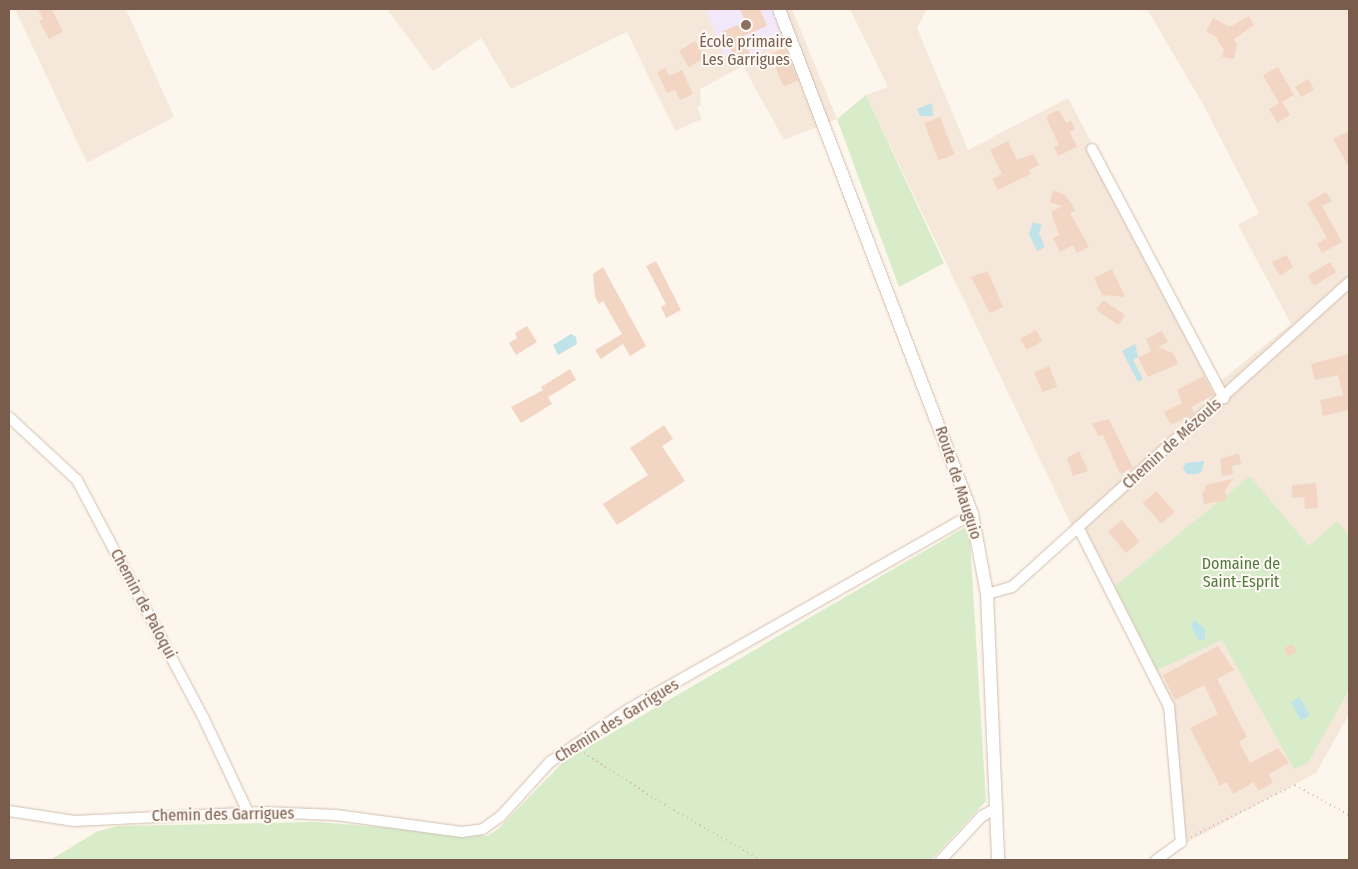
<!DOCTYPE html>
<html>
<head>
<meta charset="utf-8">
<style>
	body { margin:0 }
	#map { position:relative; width:1358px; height:869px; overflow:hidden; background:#fdf6ec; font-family:"Fira Sans Condensed",sans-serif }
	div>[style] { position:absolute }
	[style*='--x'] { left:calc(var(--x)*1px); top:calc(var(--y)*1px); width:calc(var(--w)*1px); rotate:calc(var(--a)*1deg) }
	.residential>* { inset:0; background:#f5e8da }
	.education>* { inset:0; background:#f3e8fa }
	.green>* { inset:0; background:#d8ecc9 }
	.water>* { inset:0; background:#bfe3e8; transform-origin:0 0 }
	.building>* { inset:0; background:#f3d5c3; transform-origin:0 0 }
	.path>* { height:2px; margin-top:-1px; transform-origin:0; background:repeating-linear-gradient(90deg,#d9b8a5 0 1px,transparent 0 5px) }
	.roads { filter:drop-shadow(0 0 1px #d1beb0) drop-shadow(0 0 1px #d1beb0) }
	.minor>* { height:10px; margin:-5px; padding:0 5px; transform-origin:5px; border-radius:5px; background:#fff }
	.tertiary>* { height:12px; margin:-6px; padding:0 6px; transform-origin:6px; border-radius:6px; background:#fff }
	.dots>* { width:14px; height:14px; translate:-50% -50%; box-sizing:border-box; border:2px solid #fffaf3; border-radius:50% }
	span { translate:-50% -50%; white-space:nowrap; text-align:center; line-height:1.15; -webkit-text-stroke:4px #fffaf3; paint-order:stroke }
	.education-label { font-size:16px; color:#785e54 }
	.street-label { font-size:16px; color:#7a5c4d }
	.park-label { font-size:16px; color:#537a41 }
	.frame { position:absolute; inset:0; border:10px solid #7a5c4d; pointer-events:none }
</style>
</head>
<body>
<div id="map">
	<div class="residential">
		<i style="clip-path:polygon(15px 9px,126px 9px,174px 117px,87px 163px)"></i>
		<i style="clip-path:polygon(387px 9px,792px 9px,837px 119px,784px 140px,743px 66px,700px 89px,701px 105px,697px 108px,702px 119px,675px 131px,627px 32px,511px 89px,481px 38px,433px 71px)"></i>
		<i style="clip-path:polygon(850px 9px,927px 9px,917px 28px,968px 150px,1068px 98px,1218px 383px,1291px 324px,1238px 225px,1259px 213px,1204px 106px,1147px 9px,1349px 9px,1349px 714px,1316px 773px,1186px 843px,1168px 712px,1076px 535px,866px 95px,888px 87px)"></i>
	</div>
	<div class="education">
		<i style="clip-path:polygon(705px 9px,773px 9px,786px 40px,729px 67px)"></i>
	</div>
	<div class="green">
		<i style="clip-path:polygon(866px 95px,944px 263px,899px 287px,837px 119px)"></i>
		<i style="clip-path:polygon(1250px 476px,1309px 546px,1337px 521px,1349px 536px,1349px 690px,1308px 763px,1294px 769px,1222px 640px,1157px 670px,1115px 586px)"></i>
		<i style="clip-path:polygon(969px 525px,986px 801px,931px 860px,50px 860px,98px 831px,118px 826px,317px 822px,487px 836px,498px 829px,564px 761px)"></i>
	</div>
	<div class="water">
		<i style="clip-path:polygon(932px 103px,933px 116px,920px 116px,917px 109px)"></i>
		<i style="clip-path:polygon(1033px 222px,1042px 225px,1039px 233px,1045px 247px,1037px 251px,1029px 234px)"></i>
		<i style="clip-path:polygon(571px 334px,576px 337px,577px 344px,558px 355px,553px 345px)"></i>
		<i style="clip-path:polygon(1135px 344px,1138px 357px,1133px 360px,1143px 379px,1138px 382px,1122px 351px)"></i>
		<i style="clip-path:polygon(1204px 461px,1202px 471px,1198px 474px,1187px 474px,1183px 469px,1185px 463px)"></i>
		<i style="clip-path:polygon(1194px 619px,1205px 629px,1205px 640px,1199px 640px,1191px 627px)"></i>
		<i style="left:1299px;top:697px;width:21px;height:10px;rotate:59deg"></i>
	</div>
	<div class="building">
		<i style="clip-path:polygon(38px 9px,52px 9px,63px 32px,49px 39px,39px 21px,43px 19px)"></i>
		<i style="clip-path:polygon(740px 9px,760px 9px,767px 26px,741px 37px,750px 53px,737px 60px,721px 32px,745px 22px)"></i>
		<i style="clip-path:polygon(1249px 16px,1254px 25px,1234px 39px,1237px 44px,1234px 59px,1222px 57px,1224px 50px,1216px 37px,1206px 31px,1213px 18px,1230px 27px)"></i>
		<i style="left:695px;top:41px;width:19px;height:19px;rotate:58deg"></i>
		<i style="left:785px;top:48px;width:35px;height:16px;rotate:68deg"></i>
		<i style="clip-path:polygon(1278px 67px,1294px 95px,1282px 102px,1290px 115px,1277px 123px,1269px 109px,1279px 103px,1263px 75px)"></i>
		<i style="clip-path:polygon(665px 68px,669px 76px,682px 70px,693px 94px,680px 100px,675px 90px,667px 93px,657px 72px)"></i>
		<i style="left:1308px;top:79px;width:12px;height:15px;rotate:59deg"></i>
		<i style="clip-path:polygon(1059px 110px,1066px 123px,1071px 121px,1075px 129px,1070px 132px,1077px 147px,1058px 156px,1054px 147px,1059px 145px,1047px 120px,1048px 115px)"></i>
		<i style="left:940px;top:117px;width:40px;height:17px;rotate:69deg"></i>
		<i style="clip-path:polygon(1349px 131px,1349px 167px,1333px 139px)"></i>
		<i style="clip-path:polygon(1008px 141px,1017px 160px,1033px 154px,1039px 165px,1029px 170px,1031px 174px,998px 190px,992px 179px,1002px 174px,990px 150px)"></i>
		<i style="clip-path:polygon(1054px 190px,1065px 195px,1071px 203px,1075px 211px,1070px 213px,1089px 247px,1077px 253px,1073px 245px,1060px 252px,1053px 238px,1059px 235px,1051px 212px,1062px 206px,1049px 202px)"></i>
		<i style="clip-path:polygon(1326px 192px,1332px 201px,1322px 206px,1342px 242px,1322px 253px,1317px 244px,1327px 238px,1307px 203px)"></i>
		<i style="clip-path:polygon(1287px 255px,1293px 267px,1280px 276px,1272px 262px)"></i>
		<i style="clip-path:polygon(656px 261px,681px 310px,666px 318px,661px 307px,666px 304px,646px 266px)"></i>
		<i style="left:1330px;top:262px;width:12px;height:26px;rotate:59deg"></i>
		<i style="clip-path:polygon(603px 267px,646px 346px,630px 356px,623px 344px,601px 359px,595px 350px,622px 334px,603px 301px,599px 304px,595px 297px,593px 274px)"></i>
		<i style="clip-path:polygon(1112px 269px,1125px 297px,1102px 295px,1094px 278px)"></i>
		<i style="clip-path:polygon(988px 271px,1003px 307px,990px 313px,971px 277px)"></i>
		<i style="left:1103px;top:300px;width:27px;height:12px;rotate:34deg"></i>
		<i style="clip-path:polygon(527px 326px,537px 342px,516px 355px,509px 343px,517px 338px,515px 333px)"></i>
		<i style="left:1036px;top:330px;width:13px;height:18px;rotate:61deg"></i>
		<i style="clip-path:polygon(1162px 331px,1168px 342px,1158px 347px,1173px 353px,1178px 364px,1148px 377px,1138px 358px,1151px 351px,1146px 339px)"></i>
		<i style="clip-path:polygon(1349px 354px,1349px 410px,1323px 416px,1320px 400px,1343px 395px,1338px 375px,1315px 380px,1311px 364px)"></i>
		<i style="left:1049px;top:366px;width:22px;height:16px;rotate:68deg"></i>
		<i style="clip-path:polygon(570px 369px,576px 380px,548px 397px,552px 404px,521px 423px,511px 407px,543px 390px,541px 387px)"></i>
		<i style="clip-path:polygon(1204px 376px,1214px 395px,1191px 407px,1194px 413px,1191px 416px,1172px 424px,1169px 422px,1164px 412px,1182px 403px,1177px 390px)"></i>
		<i style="clip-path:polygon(1109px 419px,1133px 468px,1120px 474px,1103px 435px,1098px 436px,1092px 423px)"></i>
		<i style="clip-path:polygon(664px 425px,673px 439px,662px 446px,685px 481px,617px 525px,603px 504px,648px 475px,630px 448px)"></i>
		<i style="clip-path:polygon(1079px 451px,1088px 471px,1073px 476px,1067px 458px)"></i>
		<i style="clip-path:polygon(1239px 453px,1241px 464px,1232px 466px,1233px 474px,1222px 476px,1220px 459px)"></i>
		<i style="clip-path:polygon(1233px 479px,1225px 491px,1227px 500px,1204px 504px,1202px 492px,1205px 491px,1205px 485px)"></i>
		<i style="clip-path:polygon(1316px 483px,1318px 508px,1305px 509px,1304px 497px,1292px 498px,1292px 485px)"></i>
		<i style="left:1156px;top:491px;width:28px;height:18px;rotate:48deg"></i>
		<i style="left:1122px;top:520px;width:28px;height:18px;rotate:51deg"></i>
		<i style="clip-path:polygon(1292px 644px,1297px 651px,1288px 657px,1284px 648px)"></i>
		<i style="clip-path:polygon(1218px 646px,1234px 670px,1217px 679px,1247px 737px,1239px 742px,1250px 763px,1278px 748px,1289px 763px,1269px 774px,1273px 783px,1258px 791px,1254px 782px,1233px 794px,1227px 782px,1220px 786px,1190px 728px,1218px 714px,1204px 685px,1175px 700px,1163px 675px)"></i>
	</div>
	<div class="path">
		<i style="--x:584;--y:753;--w:96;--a:32.7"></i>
		<i style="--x:665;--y:805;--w:111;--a:29.8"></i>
		<i style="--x:1191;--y:837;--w:116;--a:-26.6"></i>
		<i style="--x:1295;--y:785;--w:62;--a:29.1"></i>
	</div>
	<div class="roads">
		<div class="minor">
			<i style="--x:1092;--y:149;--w:282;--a:62.1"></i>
			<i style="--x:9;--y:417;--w:93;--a:42.8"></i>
			<i style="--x:77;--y:480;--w:268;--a:62"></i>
			<i style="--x:203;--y:717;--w:105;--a:64.7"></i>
			<i style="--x:1078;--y:527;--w:201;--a:63.1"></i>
			<i style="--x:1169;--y:706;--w:137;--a:85"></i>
			<i style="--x:1181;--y:842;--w:31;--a:144"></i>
			<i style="--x:987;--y:594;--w:26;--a:-16"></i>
			<i style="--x:1012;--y:587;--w:455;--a:-42.1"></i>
			<i style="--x:9;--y:811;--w:66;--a:8.7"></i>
			<i style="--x:74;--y:821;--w:189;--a:-2.7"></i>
			<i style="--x:263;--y:812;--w:73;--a:2.4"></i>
			<i style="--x:336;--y:815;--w:127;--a:7.7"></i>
			<i style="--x:462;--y:832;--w:21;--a:-8"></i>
			<i style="--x:483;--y:829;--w:22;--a:-36"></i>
			<i style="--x:501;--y:816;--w:73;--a:-47.8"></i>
			<i style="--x:550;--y:762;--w:95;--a:-33.9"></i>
			<i style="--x:629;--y:709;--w:395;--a:-29.6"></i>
			<i style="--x:941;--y:860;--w:60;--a:-47"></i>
			<i style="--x:982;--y:816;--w:17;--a:-28"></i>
		</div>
		<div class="tertiary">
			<i style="--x:779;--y:9;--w:541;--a:69.08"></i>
			<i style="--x:972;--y:514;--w:81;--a:79.4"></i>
			<i style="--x:987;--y:594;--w:266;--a:87.6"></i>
		</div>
	</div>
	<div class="dots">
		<i style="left:746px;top:25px;background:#8d6e63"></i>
	</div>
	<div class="education-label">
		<span style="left:746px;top:51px">École primaire<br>Les Garrigues</span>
	</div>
	<div class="street-label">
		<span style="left:1172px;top:444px;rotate:-42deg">Chemin de Mézouls</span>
		<span style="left:958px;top:483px;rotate:72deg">Route de Mauguio</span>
		<span style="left:143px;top:604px;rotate:62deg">Chemin de Paloqui</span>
		<span style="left:617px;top:721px;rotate:-32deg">Chemin des Garrigues</span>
		<span style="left:223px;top:815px;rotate:-1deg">Chemin des Garrigues</span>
	</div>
	<div class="park-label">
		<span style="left:1241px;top:573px">Domaine de<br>Saint-Esprit</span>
	</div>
	<div class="frame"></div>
</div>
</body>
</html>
